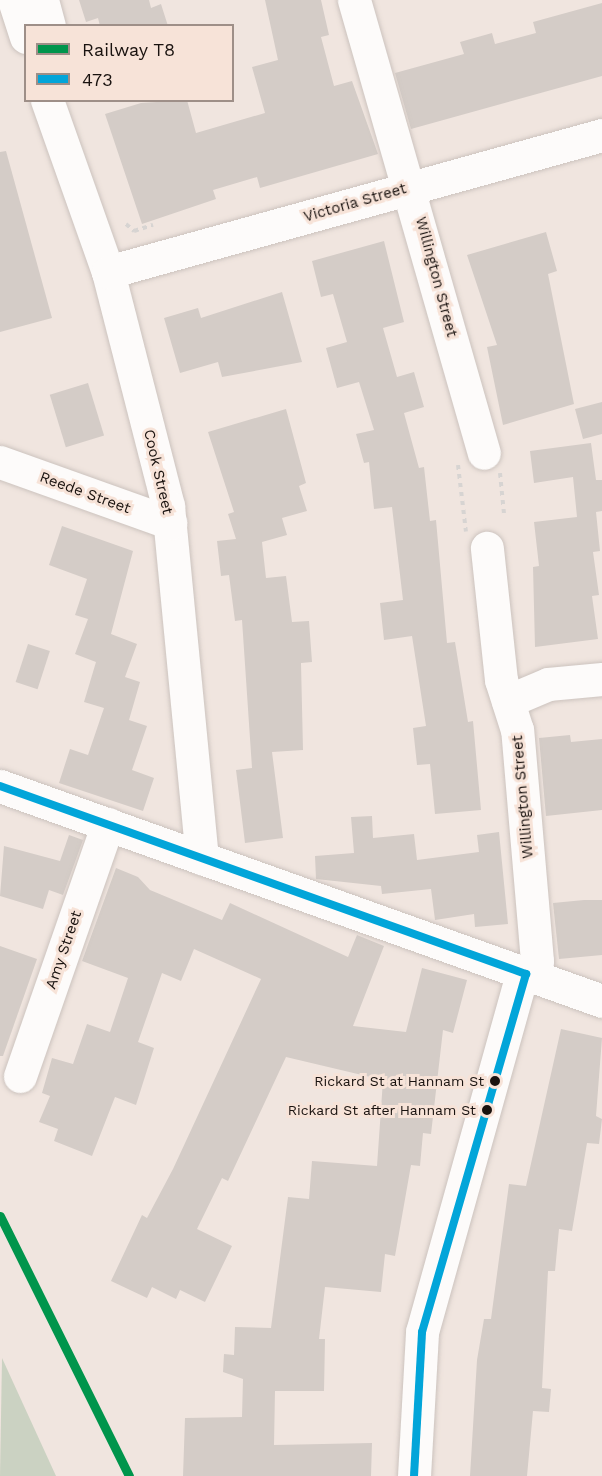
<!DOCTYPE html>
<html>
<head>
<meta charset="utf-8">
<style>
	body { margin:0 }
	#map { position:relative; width:602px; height:1476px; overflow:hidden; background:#f0e5df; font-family:"Work Sans",sans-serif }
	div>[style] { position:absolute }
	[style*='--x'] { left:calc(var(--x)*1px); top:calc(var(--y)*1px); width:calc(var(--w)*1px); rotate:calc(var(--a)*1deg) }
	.green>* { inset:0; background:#cbd2c2 }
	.building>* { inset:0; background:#d4ccc7; transform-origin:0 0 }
	.path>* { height:4px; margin-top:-2px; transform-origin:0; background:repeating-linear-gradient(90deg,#d7d4d2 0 4.5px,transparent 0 9px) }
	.roads { filter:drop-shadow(0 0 2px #ccc3be) drop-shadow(0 0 2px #ccc3be) }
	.minor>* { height:33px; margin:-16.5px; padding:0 16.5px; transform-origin:16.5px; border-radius:16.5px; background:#fdfbfa }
	.bus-1>* { height:8px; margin:-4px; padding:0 4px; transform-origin:4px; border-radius:4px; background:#02a5d9 }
	.rail-1>* { height:9px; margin:-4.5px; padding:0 4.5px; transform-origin:4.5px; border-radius:4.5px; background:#00954c }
	.dots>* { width:16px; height:16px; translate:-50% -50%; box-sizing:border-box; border:3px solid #f7e3d8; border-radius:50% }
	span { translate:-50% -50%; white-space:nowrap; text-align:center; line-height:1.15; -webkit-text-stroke:6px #f7e3d8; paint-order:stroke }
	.bus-label { font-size:14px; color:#19120f }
	.right { translate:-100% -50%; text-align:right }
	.street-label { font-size:15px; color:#19120f }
	.legend { position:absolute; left:24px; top:24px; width:210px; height:78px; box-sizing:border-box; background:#f7e3d8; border:2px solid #9e8f88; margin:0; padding:8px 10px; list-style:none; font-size:18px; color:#19120f }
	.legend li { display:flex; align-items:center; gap:12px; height:30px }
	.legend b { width:30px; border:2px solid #9e8f88 }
</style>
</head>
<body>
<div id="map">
	<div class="green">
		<i style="clip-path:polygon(2px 1358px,56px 1476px,0 1476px)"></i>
	</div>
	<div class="building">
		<i style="clip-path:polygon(79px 0,149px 0,151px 8px,161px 4px,168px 26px,100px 26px,98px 18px,86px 22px)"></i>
		<i style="clip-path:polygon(265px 0,321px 0,329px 35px,321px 37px,334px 86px,352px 81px,378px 154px,260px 188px,257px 177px,213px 190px,216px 199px,142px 224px,105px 114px,141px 103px,187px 100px,196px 133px,265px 113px,252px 67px,278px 60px)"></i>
		<i style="clip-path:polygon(602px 3px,602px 76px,411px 129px,395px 73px,464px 54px,460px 42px,492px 33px,495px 44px,536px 33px,533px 22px)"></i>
		<i style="clip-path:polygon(6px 151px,52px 318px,0 332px,0 152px)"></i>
		<i style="clip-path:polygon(546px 232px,557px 271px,548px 274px,574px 404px,503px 425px,487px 347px,497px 345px,467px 255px)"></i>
		<i style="clip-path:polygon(384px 241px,404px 322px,383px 328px,397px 377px,414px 372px,424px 407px,404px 413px,419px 468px,424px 467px,430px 521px,436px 520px,447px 643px,455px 642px,468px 722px,473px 721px,481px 810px,435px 814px,430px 764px,417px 765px,413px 728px,426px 726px,412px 636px,384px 640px,380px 603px,403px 600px,392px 507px,374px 509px,369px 462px,364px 463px,356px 434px,374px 430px,359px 382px,337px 388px,326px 348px,347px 342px,333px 294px,321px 297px,312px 261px)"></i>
		<i style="clip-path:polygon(282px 292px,302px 362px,222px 377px,218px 362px,180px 373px,164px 318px,198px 308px,201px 318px)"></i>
		<i style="left:88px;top:383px;width:55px;height:40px;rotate:73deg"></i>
		<i style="clip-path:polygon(602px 402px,602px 434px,583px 439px,575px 409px)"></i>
		<i style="clip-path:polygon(286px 409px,306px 483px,299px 486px,307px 511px,282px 518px,287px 535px,262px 542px,266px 578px,286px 576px,292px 622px,309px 621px,312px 662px,301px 663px,303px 750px,272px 752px,283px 838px,245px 843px,236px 770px,252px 768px,242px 620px,235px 621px,229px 575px,221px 576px,217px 541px,236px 539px,228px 514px,234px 512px,208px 432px)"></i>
		<i style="clip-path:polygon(591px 443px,596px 480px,602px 480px,602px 511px,596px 512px,600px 551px,593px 552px,599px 595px,592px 596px,598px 639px,535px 647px,533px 567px,539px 566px,534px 522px,577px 517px,573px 477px,534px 483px,530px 451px)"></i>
		<i style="clip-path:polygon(62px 526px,133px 551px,111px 634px,137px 644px,125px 677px,140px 682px,129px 720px,147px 726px,132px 770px,154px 778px,143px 811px,59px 783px,70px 749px,88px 755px,104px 708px,84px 702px,96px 662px,75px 654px,88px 619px,75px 615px,87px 579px,49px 565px)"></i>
		<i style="left:28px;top:644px;width:23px;height:40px;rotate:18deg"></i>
		<i style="clip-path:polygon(570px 735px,571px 742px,602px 739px,602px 810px,546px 816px,539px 738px)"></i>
		<i style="clip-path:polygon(372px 816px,373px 838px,414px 834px,417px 860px,479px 852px,477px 835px,499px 832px,508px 924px,475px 927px,474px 914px,435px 920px,431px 889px,382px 894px,381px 886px,316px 879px,315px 856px,354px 853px,351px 817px)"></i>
		<i style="clip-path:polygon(69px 835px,83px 840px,63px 895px,49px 890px,43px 909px,0 896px,4px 846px,60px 861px)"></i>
		<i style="clip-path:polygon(116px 868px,138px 877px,150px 890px,222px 920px,230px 903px,348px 957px,357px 935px,384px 946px,353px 1026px,406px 1032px,422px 968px,467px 980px,453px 1033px,443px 1030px,431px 1134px,423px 1133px,420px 1166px,411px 1165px,395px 1256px,385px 1254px,381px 1292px,325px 1287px,319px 1339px,325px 1339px,324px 1391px,275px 1391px,274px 1445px,372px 1443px,371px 1476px,183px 1476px,185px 1418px,242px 1417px,243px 1379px,223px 1372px,224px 1354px,234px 1355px,235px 1327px,271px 1328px,288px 1197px,309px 1199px,312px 1161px,377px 1166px,383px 1080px,286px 1057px,228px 1181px,222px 1178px,197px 1229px,232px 1246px,205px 1302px,180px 1290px,176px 1299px,152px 1287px,147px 1298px,111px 1281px,142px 1215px,147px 1218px,173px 1169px,261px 979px,194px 949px,181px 981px,162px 973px,138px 1042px,154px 1048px,136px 1105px,115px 1097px,92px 1156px,54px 1141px,58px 1129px,39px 1122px,50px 1096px,42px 1093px,52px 1058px,73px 1064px,87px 1024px,110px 1032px,128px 978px,82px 961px)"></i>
		<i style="clip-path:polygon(584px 900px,602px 900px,602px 955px,559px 959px,553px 903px)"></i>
		<i style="clip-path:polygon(0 946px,37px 959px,3px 1056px,0 1056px)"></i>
		<i style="clip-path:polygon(561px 1029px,602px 1038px,596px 1116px,602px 1119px,599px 1144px,587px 1143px,572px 1231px,559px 1229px,555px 1271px,548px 1271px,542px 1388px,551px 1389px,549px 1412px,533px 1411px,527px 1476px,470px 1476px,477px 1360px,484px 1319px,491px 1319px,509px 1184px,526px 1186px)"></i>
	</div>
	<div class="path">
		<i style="--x:126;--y:224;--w:11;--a:41"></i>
		<i style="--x:134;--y:231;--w:20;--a:-18"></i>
		<i style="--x:458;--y:465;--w:67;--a:83.2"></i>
		<i style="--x:500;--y:473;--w:41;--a:84.4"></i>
	</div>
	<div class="roads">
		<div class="minor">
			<i style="--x:14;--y:0;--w:39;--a:72"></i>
			<i style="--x:42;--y:0;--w:27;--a:75"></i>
			<i style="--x:354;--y:0;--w:471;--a:74"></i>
			<i style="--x:47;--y:100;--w:182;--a:70.5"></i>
			<i style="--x:108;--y:272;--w:242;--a:75.6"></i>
			<i style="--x:168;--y:506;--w:354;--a:84.5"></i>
			<i style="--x:108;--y:272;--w:513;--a:-15.5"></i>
			<i style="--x:0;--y:462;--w:181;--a:19.7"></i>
			<i style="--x:508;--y:701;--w:43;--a:-23"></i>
			<i style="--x:548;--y:684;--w:54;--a:-5.3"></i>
			<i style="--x:0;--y:786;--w:639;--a:19.65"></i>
			<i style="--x:20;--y:1076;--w:267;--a:-70.8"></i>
			<i style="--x:414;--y:1476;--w:144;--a:-86.8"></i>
			<i style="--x:422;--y:1332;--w:363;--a:-74.4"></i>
			<i style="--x:520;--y:982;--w:27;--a:-51"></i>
			<i style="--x:537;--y:961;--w:232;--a:-94.9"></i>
			<i style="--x:517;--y:730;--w:52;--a:-107.7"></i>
			<i style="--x:501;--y:680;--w:133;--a:-96.1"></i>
		</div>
	</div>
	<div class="bus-1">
		<i style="--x:0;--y:786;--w:559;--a:19.67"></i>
		<i style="--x:414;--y:1476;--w:144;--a:-86.8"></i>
		<i style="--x:422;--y:1332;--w:373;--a:-73.8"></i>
	</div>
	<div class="rail-1">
		<i style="--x:0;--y:1216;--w:290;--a:63.6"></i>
	</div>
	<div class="dots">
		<i style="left:495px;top:1081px;background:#19120f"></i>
		<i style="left:487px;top:1110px;background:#19120f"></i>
	</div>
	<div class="bus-label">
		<span class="right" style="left:484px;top:1081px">Rickard St at Hannam St</span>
		<span class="right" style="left:476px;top:1110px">Rickard St after Hannam St</span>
	</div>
	<div class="street-label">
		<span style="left:355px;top:203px;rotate:-16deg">Victoria Street</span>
		<span style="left:436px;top:277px;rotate:75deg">Willington Street</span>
		<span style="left:158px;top:472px;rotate:77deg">Cook Street</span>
		<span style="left:85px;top:493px;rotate:20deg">Reede Street</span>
		<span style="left:523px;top:797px;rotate:-95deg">Willington Street</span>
		<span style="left:64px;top:950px;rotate:-71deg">Amy Street</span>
	</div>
	<ul class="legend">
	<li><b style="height:8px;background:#00954c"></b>Railway T8</li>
	<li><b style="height:8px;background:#02a5d9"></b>473</li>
	</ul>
</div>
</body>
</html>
